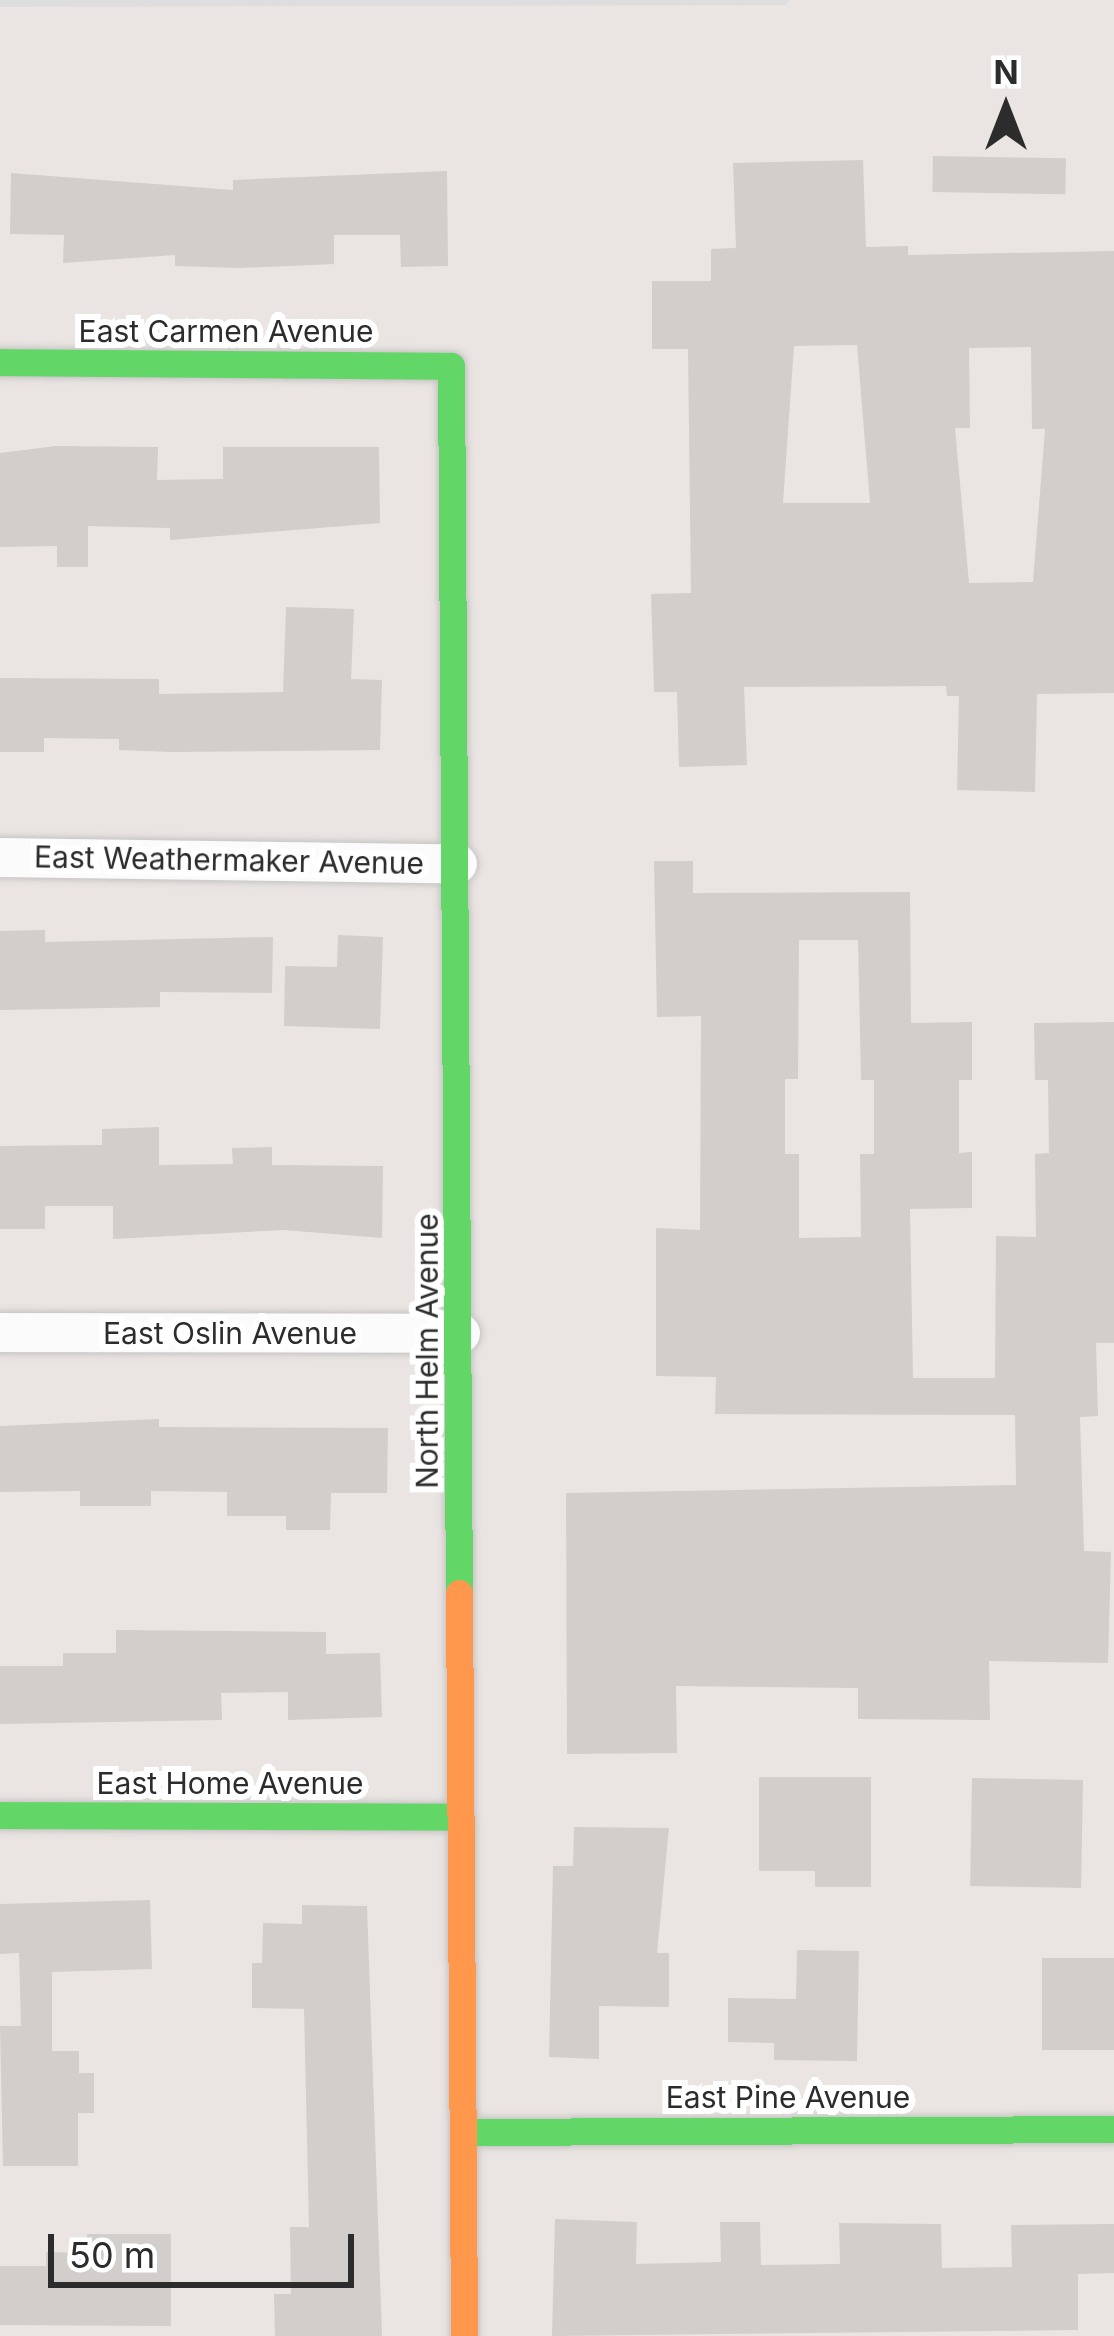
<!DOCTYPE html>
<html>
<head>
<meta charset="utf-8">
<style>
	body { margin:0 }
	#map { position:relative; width:1114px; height:2336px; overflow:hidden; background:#eae5e2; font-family:Inter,sans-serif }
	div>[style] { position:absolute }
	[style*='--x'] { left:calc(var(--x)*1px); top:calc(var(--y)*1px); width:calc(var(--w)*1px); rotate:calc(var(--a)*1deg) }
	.building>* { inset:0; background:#d1cecb; transform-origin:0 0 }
	.roads { filter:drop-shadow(0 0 3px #c6c4c4) drop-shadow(0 0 3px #c6c4c4) }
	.street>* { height:39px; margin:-19.5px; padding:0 19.5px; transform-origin:19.5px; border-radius:19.5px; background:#fcfbfb }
	.fast>* { height:27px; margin:-13.5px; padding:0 13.5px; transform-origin:13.5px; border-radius:13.5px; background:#63d668 }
	.slow>* { height:27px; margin:-13.5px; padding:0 13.5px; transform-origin:13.5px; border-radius:13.5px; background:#ff974d }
	.rail>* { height:9px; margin:-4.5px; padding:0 4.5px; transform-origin:4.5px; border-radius:4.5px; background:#dededf }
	span { translate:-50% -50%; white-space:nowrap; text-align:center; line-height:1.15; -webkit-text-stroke:12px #fff; paint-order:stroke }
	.street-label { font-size:30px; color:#2c2c2c }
	.north { position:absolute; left:946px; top:48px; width:120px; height:120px; -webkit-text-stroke:9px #fff; paint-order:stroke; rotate:0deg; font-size:33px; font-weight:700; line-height:48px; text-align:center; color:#2c2c2c }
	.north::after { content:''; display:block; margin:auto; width:42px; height:54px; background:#2c2c2c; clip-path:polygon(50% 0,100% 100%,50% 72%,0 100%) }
	.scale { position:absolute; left:48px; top:2234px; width:306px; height:54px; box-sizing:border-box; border:6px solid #2c2c2c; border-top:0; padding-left:15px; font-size:36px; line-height:42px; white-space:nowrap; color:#2c2c2c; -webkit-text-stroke:9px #fff; paint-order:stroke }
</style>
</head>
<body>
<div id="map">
	<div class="building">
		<i style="left:933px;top:156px;width:133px;height:36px;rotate:1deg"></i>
		<i style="clip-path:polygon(evenodd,863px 160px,866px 247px,908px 246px,908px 255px,1114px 251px,1114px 693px,1037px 694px,1035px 792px,957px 790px,959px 696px,947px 696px,946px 686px,744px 687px,747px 765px,679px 767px,677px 692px,654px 692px,651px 594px,691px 593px,688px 349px,652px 349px,652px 281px,711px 281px,711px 249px,736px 248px,733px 163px,863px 160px,857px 345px,870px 503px,783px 503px,794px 346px,857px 345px,863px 160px,1031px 347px,1032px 429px,1045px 429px,1033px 582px,969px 583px,955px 428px,970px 428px,969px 348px,1031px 347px)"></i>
		<i style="clip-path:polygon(447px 171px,448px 266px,401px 267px,400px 235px,334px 235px,334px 264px,240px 268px,175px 266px,175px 255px,63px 263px,64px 235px,10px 234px,11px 173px,233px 190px,233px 180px)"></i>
		<i style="clip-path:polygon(56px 446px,158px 447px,157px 480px,223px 479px,223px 447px,379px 447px,380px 523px,170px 540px,170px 528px,88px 526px,88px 567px,57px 567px,57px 546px,0 547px,0 453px)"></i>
		<i style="clip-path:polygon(286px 607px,354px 609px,351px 679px,382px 680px,380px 750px,172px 752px,119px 750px,119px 739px,44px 738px,44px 752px,0 752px,0 678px,159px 679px,159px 694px,283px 692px)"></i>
		<i style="clip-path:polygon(evenodd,654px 861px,693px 861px,693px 893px,910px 892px,911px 1023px,972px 1022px,972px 1080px,959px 1080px,959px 1153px,972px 1152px,972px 1208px,910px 1209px,913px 1378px,995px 1378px,996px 1236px,1036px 1237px,1035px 1154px,1049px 1153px,1048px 1080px,1035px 1080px,1034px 1023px,1114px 1022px,1114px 1343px,1096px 1343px,1098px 1416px,1080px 1417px,1084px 1551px,1111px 1552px,1108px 1663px,989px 1661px,990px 1720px,858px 1719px,858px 1688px,676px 1686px,677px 1753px,567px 1754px,566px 1493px,1016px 1485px,1015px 1415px,715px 1414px,716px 1377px,656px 1376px,656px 1228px,700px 1230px,701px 1016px,657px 1017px,654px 861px,799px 940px,858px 940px,861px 1080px,874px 1080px,874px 1154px,860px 1154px,861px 1237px,799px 1238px,799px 1154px,785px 1154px,785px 1079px,798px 1079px,799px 940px)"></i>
		<i style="clip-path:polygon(45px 930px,45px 942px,273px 937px,272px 993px,160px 992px,160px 1007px,0 1010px,0 931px)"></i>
		<i style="clip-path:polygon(338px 935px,383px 937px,380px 1029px,284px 1026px,285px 966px,337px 967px)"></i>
		<i style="clip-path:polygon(159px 1127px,159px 1165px,233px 1164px,232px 1148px,272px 1147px,272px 1165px,383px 1166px,382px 1238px,284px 1230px,113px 1239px,113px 1206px,45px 1206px,45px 1229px,0 1229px,0 1146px,102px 1145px,102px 1129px)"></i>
		<i style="clip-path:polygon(159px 1419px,159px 1427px,388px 1428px,387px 1493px,331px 1493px,330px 1530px,286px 1530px,286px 1516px,227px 1516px,227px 1492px,151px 1491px,151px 1506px,80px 1506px,80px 1491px,0 1492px,0 1426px)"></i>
		<i style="clip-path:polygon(116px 1630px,326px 1632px,326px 1654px,380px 1653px,382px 1717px,288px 1720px,288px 1692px,221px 1693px,222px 1720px,0 1724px,0 1666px,63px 1666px,63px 1653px,116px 1653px)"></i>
		<i style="clip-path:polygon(759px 1777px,871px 1777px,871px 1887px,815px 1887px,815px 1871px,759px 1871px)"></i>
		<i style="left:972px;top:1778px;width:111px;height:108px;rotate:1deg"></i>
		<i style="clip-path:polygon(574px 1827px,669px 1828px,657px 1953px,669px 1953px,669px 2007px,599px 2006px,599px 2059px,549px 2057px,553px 1866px,573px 1866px)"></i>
		<i style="clip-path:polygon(150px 1900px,152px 1969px,52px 1972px,52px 2051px,79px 2051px,79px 2073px,94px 2073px,94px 2113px,78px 2113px,78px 2166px,3px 2166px,0 2026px,21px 2026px,19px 1953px,0 1954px,0 1904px)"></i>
		<i style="clip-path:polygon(302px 1905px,367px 1906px,382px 2336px,275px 2336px,274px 2294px,291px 2294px,290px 2227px,309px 2227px,304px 2009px,252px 2008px,252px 1963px,262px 1963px,263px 1923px,302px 1924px)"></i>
		<i style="clip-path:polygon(797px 1950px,859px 1951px,857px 2061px,774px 2060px,774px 2043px,728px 2042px,728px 1998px,796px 1999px)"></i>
		<i style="left:1042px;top:1958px;width:72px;height:92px"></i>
		<i style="clip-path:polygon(555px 2219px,637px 2222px,636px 2264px,721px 2262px,720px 2222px,760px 2222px,761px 2265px,840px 2264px,839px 2223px,941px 2224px,942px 2268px,1012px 2267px,1011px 2225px,1114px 2224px,1114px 2273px,1078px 2274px,1078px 2330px,552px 2336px)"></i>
		<i style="clip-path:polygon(87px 2234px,171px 2234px,171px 2326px,0 2325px,0 2266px,46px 2266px,46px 2252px,87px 2253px)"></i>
	</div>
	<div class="roads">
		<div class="street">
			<i style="--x:0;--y:857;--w:457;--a:0.8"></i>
			<i style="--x:0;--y:1332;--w:460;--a:0.1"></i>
		</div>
		<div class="fast">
			<i style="--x:0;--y:362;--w:451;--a:0.5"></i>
			<i style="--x:451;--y:366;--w:1227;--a:89.63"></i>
			<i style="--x:0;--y:1815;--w:460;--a:0.2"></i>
			<i style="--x:463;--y:2132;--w:651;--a:-0.26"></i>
		</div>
		<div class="slow">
			<i style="--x:459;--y:1593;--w:743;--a:89.61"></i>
		</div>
	</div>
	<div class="rail">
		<i style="--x:0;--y:2;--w:784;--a:-0.15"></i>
	</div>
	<div class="street-label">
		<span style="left:226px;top:331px">East Carmen Avenue</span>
		<span style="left:229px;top:860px;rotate:1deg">East Weathermaker Avenue</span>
		<span style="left:230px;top:1333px">East Oslin Avenue</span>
		<span style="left:427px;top:1351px;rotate:-90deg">North Helm Avenue</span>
		<span style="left:230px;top:1783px">East Home Avenue</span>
		<span style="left:788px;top:2097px">East Pine Avenue</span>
	</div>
	<div class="north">N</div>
	<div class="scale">50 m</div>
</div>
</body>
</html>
